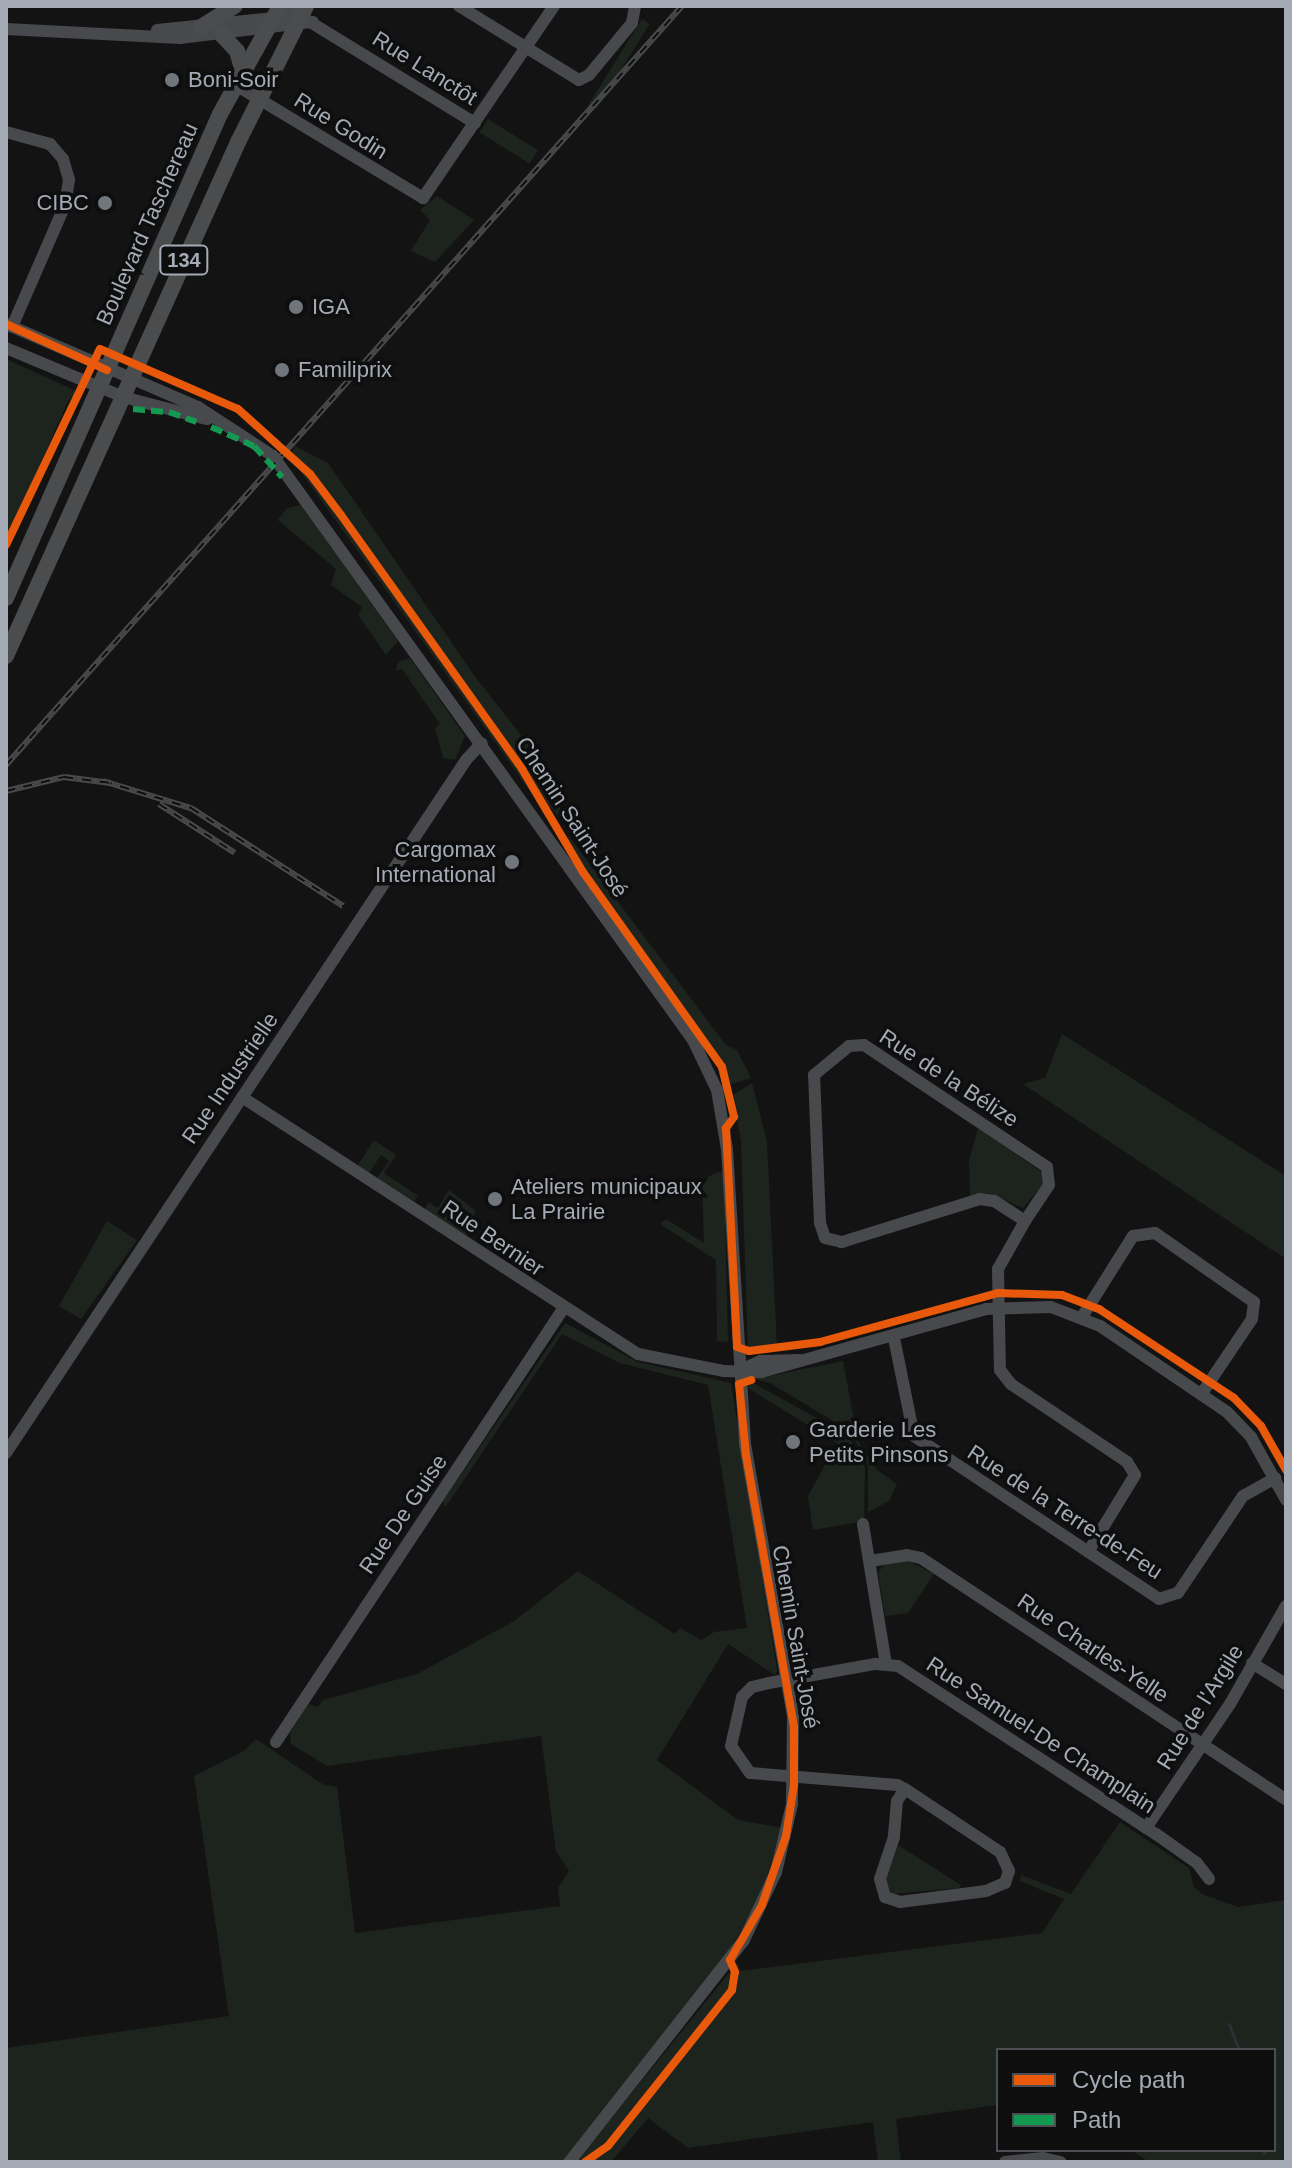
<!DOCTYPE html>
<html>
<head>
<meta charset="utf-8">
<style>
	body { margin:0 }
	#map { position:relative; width:1292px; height:2168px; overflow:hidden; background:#131314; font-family:Helvetica,sans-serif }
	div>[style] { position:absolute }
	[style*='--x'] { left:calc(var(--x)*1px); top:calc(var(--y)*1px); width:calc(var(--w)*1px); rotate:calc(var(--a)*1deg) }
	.green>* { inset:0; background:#1d241e; transform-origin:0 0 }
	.stream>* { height:3px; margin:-1.5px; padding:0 1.5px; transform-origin:1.5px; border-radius:1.5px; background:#293237 }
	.minor>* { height:12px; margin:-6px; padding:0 6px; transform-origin:6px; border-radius:6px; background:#48494c }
	.major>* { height:16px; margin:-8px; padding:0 8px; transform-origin:8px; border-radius:8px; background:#4a4c4e }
	.rail>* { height:6px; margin-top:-3px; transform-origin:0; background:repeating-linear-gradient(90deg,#0e0e0f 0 9px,#484a4c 0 18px); box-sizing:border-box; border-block:2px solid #484a4c }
	.quiet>* { height:6px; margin-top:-3px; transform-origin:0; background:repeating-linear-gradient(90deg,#139951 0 12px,transparent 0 18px) }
	.cycleway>* { height:8px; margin:-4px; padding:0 4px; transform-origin:4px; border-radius:4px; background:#e8590c }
	.dots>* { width:22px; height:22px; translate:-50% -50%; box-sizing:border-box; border:4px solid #0e0e0f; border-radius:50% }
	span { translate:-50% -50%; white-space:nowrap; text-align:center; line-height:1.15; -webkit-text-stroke:7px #0e0e0f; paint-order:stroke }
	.shield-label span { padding:2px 6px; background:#0e0e0f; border:2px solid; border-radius:6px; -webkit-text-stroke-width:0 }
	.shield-label { font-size:20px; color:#a4abb5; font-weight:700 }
	.street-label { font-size:22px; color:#a4abb5 }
	.poi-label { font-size:22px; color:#a4abb5 }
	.left { translate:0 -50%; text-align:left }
	.right { translate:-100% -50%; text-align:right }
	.frame { position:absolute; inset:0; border:8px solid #a4abb5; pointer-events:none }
	.legend { position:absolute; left:996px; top:2048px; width:280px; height:104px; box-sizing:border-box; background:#0e0e0f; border:2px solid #4a4d51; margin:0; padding:10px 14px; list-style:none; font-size:24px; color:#a4abb5 }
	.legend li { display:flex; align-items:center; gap:16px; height:40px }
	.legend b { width:40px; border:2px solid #4a4d51 }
</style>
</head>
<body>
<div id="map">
	<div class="green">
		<i style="left:642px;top:19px;width:9px;height:101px;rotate:32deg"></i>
		<i style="left:488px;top:119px;width:59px;height:16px;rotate:32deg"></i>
		<i style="clip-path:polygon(437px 196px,474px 220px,435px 262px,411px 251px,430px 220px,420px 210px)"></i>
		<i style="clip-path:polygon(6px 359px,78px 392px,68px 401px,6px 542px)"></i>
		<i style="clip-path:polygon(295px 446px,328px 463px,476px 678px,535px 753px,560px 800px,560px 817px,536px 794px,525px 770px,342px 513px,310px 471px,291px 456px)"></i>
		<i style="clip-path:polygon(298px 468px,308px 474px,341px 518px,522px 771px,533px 795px)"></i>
		<i style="clip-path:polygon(301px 505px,398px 641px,386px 655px,358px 615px,362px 607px,331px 585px,336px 569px,278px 520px,287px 508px)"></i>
		<i style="clip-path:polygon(410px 658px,465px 736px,455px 760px,443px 758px,435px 728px,440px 724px,402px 669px,395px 671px,399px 661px)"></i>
		<i style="clip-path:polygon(569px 837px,726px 1045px,737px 1050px,751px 1078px,729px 1085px,718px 1057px,595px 886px,567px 841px)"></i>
		<i style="clip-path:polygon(1062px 1034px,1286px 1176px,1286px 1259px,1023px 1084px,1045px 1078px)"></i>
		<i style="clip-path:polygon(752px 1083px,767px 1142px,777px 1347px,748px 1350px,741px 1142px,733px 1095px)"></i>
		<i style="clip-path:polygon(978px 1128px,1042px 1172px,1044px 1183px,1023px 1208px,988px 1193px,970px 1196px,969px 1161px)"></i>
		<i style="clip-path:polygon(374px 1140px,396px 1155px,384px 1173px,418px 1196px,414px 1201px,377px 1178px,389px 1161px,381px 1155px,369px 1173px,358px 1165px)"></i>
		<i style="clip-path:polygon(718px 1172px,724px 1173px,728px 1342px,717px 1341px,716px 1260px,660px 1224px,666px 1219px,704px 1243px,702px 1180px)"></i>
		<i style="clip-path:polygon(449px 1190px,476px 1211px,466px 1237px,425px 1210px,428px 1202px,438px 1208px)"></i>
		<i style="clip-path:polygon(107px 1221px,137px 1240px,81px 1319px,59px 1306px)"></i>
		<i style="clip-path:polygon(565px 1323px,638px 1362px,731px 1383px,777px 1670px,775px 1675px,728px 1644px,657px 1760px,738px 1820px,783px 1828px,764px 1890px,726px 1957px,564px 2162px,6px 2162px,6px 2048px,229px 2016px,194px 1776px,244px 1751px,256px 1739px,324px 1785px,337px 1787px,355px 1933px,560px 1906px,558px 1888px,569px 1871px,556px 1851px,541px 1736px,327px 1766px,291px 1744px,290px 1733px,308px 1704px,318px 1707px,323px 1700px,417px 1674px,514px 1621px,578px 1571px,675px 1634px,680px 1628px,701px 1640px,714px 1632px,747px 1628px,708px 1385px,620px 1363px,562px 1334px,445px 1508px,443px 1501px)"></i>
		<i style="clip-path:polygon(843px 1361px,858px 1441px,877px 1470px,897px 1484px,889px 1501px,868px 1512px,868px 1466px,850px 1431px,770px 1383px,755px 1379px)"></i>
		<i style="clip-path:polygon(751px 1382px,848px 1435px,865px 1467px,864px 1521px,813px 1530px,808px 1496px,837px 1443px,748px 1388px)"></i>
		<i style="clip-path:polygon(907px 1560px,934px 1574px,908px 1613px,885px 1616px,878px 1572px,885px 1564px)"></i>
		<i style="clip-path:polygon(1120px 1822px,1189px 1868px,1194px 1887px,1202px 1894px,1238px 1907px,1286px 1900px,1286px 2162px,1149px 2162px,1131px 2150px,1274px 2150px,1274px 2050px,998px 2050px,998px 2105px,896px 2119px,901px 2162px,878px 2162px,873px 2122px,688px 2148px,648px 2118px,611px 2162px,591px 2162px,608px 2150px,636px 2108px,602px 2150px,576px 2162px,738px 1962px,740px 1971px,1042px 1933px,1064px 1899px,1020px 1881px,1021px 1875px,1071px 1894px)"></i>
		<i style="clip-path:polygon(898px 1845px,961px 1885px,959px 1888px,892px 1894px,886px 1881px)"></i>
	</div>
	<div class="stream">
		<i style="--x:1229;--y:2024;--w:28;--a:69"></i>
		<i style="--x:1264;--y:2153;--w:3;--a:-72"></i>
		<i style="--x:1261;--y:2162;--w:1;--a:-90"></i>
	</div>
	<div class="minor">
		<i style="--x:284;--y:6;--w:224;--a:31.5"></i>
		<i style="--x:459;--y:6;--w:141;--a:31.7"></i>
		<i style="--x:579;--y:80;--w:11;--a:-27"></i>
		<i style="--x:589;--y:75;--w:67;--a:-50.4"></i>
		<i style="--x:632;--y:23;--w:17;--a:-80"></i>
		<i style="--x:6;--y:29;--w:174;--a:3"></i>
		<i style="--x:180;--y:38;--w:134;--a:-6.9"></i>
		<i style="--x:157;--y:30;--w:145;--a:-5.9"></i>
		<i style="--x:234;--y:84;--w:221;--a:31.1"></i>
		<i style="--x:423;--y:198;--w:232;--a:-55.7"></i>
		<i style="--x:6;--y:132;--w:46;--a:15.3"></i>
		<i style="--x:50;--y:144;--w:20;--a:49"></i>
		<i style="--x:63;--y:159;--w:22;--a:74"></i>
		<i style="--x:69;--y:180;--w:25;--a:99"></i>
		<i style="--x:65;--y:205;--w:133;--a:113.5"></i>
		<i style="--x:6;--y:324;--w:209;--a:23.4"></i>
		<i style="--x:198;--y:407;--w:90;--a:33.2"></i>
		<i style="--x:273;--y:456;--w:719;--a:54.28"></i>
		<i style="--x:693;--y:1040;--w:55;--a:64.4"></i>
		<i style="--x:717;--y:1090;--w:60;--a:80.4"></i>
		<i style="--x:727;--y:1149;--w:296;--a:86.5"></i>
		<i style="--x:745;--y:1444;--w:277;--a:80"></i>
		<i style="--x:793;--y:1717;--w:87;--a:90.7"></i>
		<i style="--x:792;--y:1804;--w:70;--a:103.2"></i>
		<i style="--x:776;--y:1872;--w:75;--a:115.2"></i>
		<i style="--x:744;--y:1940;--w:283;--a:128.2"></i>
		<i style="--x:6;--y:348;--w:127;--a:22.7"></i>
		<i style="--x:123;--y:397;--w:87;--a:14.7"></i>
		<i style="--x:864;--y:1045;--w:220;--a:33.7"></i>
		<i style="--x:1047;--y:1167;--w:18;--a:84"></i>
		<i style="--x:1049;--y:1185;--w:43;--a:123.7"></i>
		<i style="--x:1025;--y:1221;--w:37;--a:-147"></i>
		<i style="--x:994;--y:1201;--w:14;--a:-172"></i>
		<i style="--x:980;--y:1199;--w:145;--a:162.7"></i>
		<i style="--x:842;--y:1242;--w:17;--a:-167"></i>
		<i style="--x:825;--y:1238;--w:16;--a:-108"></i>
		<i style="--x:820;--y:1223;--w:148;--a:-92.3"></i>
		<i style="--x:814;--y:1075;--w:45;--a:-39.6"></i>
		<i style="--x:849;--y:1046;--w:15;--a:-4"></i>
		<i style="--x:242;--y:1097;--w:472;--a:33"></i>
		<i style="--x:638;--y:1354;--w:88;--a:11.2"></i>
		<i style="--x:724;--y:1371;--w:37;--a:2"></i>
		<i style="--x:761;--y:1372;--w:234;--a:-15.6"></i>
		<i style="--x:986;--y:1309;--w:65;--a:-1.8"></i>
		<i style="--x:1051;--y:1307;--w:53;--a:21.2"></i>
		<i style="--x:1100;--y:1326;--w:153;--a:34.1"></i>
		<i style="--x:1227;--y:1412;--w:35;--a:46"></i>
		<i style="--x:1251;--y:1437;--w:72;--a:60.9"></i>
		<i style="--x:1025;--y:1221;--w:55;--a:119.4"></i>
		<i style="--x:998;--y:1269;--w:101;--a:88.9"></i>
		<i style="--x:1000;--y:1370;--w:18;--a:52"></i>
		<i style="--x:1011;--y:1384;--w:140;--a:33.9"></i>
		<i style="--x:1127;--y:1462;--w:15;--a:58"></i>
		<i style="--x:1135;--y:1475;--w:90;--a:121.4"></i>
		<i style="--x:1082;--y:1317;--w:96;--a:-57.8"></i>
		<i style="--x:1133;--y:1236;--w:22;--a:-8"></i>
		<i style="--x:1155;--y:1233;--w:121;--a:34.9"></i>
		<i style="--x:1254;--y:1302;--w:17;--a:97"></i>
		<i style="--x:1252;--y:1319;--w:89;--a:124"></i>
		<i style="--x:894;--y:1338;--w:100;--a:78.5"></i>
		<i style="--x:914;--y:1436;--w:294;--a:33.6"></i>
		<i style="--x:1159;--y:1599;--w:20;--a:-18"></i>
		<i style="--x:1178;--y:1593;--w:117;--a:-56.2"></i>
		<i style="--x:1243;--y:1496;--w:37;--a:-29"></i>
		<i style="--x:741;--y:1370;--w:21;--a:-25"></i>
		<i style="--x:760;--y:1361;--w:40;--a:-1.4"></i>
		<i style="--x:6;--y:1453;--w:832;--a:-56.42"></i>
		<i style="--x:466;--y:760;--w:23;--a:-47"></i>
		<i style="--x:863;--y:1524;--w:142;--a:80.7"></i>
		<i style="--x:870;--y:1561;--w:37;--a:-9"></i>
		<i style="--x:907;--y:1555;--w:14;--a:12"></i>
		<i style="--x:921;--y:1558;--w:438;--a:33.5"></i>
		<i style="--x:1252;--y:1663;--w:40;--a:32"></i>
		<i style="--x:276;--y:1742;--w:519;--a:-56.46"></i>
		<i style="--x:905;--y:1789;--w:14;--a:124"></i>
		<i style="--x:897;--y:1801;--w:36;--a:95"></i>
		<i style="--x:894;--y:1837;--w:44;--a:108.4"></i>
		<i style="--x:880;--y:1879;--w:19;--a:74"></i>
		<i style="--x:885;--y:1897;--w:16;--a:18"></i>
		<i style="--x:900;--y:1902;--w:87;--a:-7.3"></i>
		<i style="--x:986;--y:1891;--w:21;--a:-23"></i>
		<i style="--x:1005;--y:1883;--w:13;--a:-72"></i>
		<i style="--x:1009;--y:1871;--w:21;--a:-115"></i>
		<i style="--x:1000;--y:1852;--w:114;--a:-146.4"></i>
		<i style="--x:905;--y:1789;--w:9;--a:-153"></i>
		<i style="--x:897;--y:1785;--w:147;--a:-175.3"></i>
		<i style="--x:750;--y:1773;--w:33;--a:-125"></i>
		<i style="--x:731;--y:1746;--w:50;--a:-77.3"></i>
		<i style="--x:742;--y:1697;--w:14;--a:-45"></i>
		<i style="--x:752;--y:1687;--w:17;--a:-13"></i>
		<i style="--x:769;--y:1683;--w:108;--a:-10.2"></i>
		<i style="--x:875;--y:1664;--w:23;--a:5"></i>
		<i style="--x:898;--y:1666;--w:308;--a:33.1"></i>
		<i style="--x:1156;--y:1834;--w:50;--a:35.3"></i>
		<i style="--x:1197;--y:1863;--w:20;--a:53"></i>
		<i style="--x:1146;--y:1828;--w:150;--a:-55.9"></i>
		<i style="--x:1230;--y:1704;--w:113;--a:-60.3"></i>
		<i style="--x:1005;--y:2162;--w:38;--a:-6"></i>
		<i style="--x:1043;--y:2158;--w:18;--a:13"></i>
	</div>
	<div class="major">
		<i style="--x:201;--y:27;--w:40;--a:-32"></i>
		<i style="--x:222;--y:35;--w:22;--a:47"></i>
		<i style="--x:237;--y:51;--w:18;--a:74"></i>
		<i style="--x:6;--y:598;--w:529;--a:-66.15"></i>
		<i style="--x:220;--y:114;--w:124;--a:-60.9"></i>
		<i style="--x:6;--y:656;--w:566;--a:-65.7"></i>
		<i style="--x:239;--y:140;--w:150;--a:-63.4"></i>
	</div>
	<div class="rail">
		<i style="--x:6;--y:765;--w:1016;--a:-48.31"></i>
		<i style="--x:103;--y:781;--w:92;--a:17.1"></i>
		<i style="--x:191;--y:808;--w:181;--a:32.8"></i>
		<i style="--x:6;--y:791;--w:60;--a:-13.6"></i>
		<i style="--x:64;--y:777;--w:47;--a:7.3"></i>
		<i style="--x:159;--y:804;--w:90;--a:32.8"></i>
	</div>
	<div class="quiet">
		<i style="--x:133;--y:409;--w:36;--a:5"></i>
		<i style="--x:169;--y:412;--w:29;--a:20"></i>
		<i style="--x:211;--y:427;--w:47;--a:23.8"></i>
		<i style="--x:254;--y:446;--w:42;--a:47.9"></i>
	</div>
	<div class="cycleway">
		<i style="--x:6;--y:324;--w:111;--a:24.5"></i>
		<i style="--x:6;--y:545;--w:217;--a:-64.4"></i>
		<i style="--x:100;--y:349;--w:150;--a:23.5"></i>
		<i style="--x:238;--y:409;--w:97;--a:42.1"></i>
		<i style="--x:310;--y:474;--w:51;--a:52.9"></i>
		<i style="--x:341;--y:515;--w:312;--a:54.5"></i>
		<i style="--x:522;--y:769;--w:120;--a:59.4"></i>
		<i style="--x:583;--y:872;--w:239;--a:54.5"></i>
		<i style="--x:722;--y:1067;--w:51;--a:76.5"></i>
		<i style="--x:734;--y:1117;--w:14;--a:126"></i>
		<i style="--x:726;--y:1128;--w:219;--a:87.1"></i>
		<i style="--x:737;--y:1347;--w:13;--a:18"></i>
		<i style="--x:749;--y:1351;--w:72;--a:-7.2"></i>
		<i style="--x:820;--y:1342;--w:185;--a:-15.4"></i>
		<i style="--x:998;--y:1293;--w:64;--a:1.8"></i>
		<i style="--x:1062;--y:1295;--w:40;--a:21"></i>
		<i style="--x:1099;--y:1309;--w:162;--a:33.4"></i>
		<i style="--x:1234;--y:1398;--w:39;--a:46"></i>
		<i style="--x:1261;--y:1426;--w:51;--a:60.4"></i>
		<i style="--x:585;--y:2162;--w:28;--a:-35"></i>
		<i style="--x:608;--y:2146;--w:199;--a:-51.5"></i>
		<i style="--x:732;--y:1990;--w:18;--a:-81"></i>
		<i style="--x:735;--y:1972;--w:13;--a:-113"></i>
		<i style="--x:730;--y:1960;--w:64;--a:-59.8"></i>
		<i style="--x:762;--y:1905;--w:73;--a:-70.8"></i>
		<i style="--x:786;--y:1836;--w:52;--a:-81.1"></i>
		<i style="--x:794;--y:1785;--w:58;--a:-90"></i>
		<i style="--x:794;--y:1727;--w:276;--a:-100"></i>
		<i style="--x:746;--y:1455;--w:71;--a:-95.6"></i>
		<i style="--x:739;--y:1384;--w:13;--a:-18"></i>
	</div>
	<div class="dots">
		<i style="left:172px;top:80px;background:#71767d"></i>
		<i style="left:105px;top:203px;background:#71767d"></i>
		<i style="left:296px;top:307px;background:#71767d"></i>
		<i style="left:282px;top:370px;background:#71767d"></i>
		<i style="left:512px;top:862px;background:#71767d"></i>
		<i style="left:495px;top:1199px;background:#71767d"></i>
		<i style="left:793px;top:1442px;background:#71767d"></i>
	</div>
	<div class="shield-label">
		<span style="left:184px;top:260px">134</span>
	</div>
	<div class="street-label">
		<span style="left:425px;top:68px;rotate:32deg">Rue Lanctôt</span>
		<span style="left:341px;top:126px;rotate:32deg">Rue Godin</span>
		<span style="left:147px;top:224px;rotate:-66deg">Boulevard Taschereau</span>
		<span style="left:572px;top:817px;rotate:57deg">Chemin Saint-José</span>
		<span style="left:230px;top:1078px;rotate:-56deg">Rue Industrielle</span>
		<span style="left:949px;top:1078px;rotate:33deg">Rue de la Bélize</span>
		<span style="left:493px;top:1238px;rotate:34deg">Rue Bernier</span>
		<span style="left:1065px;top:1512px;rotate:33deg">Rue de la Terre-de-Feu</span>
		<span style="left:403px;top:1514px;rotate:-56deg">Rue De Guise</span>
		<span style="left:796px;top:1637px;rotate:80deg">Chemin Saint-José</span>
		<span style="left:1093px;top:1648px;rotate:34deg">Rue Charles-Yelle</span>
		<span style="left:1200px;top:1707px;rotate:-58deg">Rue de l'Argile</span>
		<span style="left:1041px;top:1735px;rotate:33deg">Rue Samuel-De Champlain</span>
	</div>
	<div class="poi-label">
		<span class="left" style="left:188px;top:80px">Boni-Soir</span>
		<span class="right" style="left:89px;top:203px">CIBC</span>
		<span class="left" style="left:312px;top:307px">IGA</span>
		<span class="left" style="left:298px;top:370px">Familiprix</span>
		<span class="right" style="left:496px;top:862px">Cargomax<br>International</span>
		<span class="left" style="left:511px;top:1199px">Ateliers municipaux<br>La Prairie</span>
		<span class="left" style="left:809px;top:1442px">Garderie Les<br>Petits Pinsons</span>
	</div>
	<div class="frame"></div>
	<ul class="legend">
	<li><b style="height:10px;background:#e8590c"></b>Cycle path</li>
	<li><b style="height:10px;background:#139951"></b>Path</li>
	</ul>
</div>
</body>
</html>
